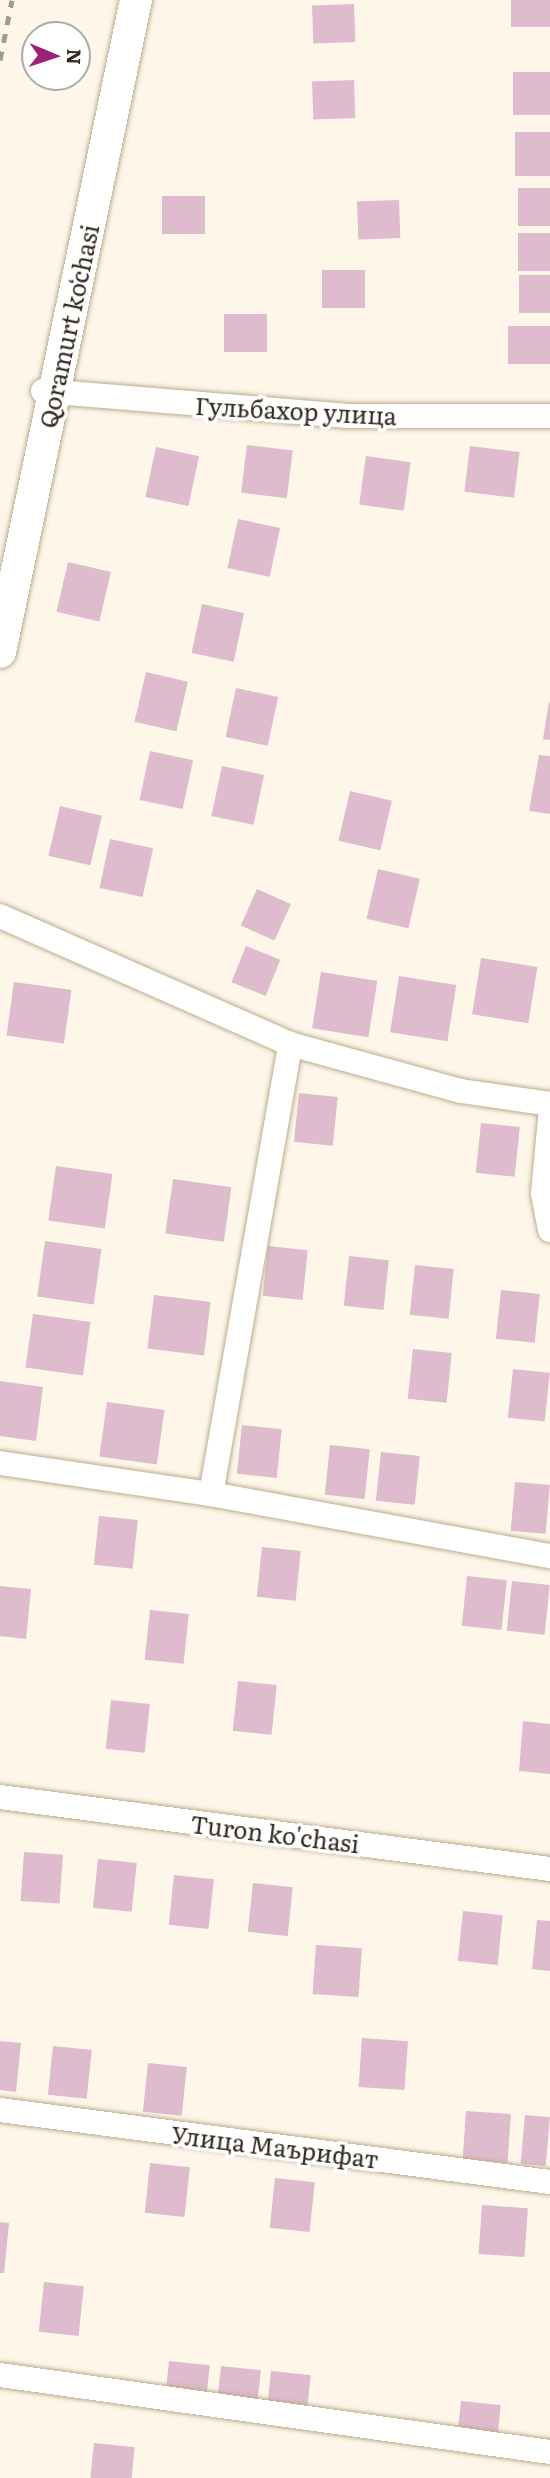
<!DOCTYPE html>
<html>
<head>
<meta charset="utf-8">
<style>
	body { margin:0 }
	#map { position:relative; width:550px; height:2478px; overflow:hidden; background:#fdf6e9; font-family:Literata,serif }
	div>[style] { position:absolute }
	[style*='--x'] { left:calc(var(--x)*1px); top:calc(var(--y)*1px); width:calc(var(--w)*1px); rotate:calc(var(--a)*1deg) }
	.building>* { inset:0; background:#debbcd; transform-origin:0 0 }
	.roads { filter:drop-shadow(0 0 2px #bdac8d) drop-shadow(0 0 2px #bdac8d) }
	.minor>* { height:24px; margin:-12px; padding:0 12px; transform-origin:12px; border-radius:12px; background:#fff }
	.major>* { height:32px; margin:-16px; padding:0 16px; transform-origin:16px; border-radius:16px; background:#fff }
	.rail>* { height:5px; margin-top:-2.5px; transform-origin:0; background:repeating-linear-gradient(90deg,#a19a8d 0 9px,transparent 0 18px) }
	span { translate:-50% -50%; white-space:nowrap; text-align:center; line-height:1.15; -webkit-text-stroke:7px #fff; paint-order:stroke }
	.street-label { font-size:24px; color:#322b1f }
	.north { position:absolute; left:21px; top:21px; width:70px; height:70px; box-sizing:border-box; background:#fff; border:2px solid #adaaa5; border-radius:50%; rotate:92deg; font-size:19px; font-weight:700; line-height:28px; text-align:center; color:#322b1f }
	.north::after { content:''; display:block; margin:auto; width:24px; height:32px; background:#9d2178; clip-path:polygon(50% 0,100% 100%,50% 72%,0 100%) }
</style>
</head>
<body>
<div id="map">
	<div class="building">
		<i style="left:511px;top:0;width:39px;height:27px"></i>
		<i style="left:354px;top:4px;width:38px;height:42px;rotate:88deg"></i>
		<i style="left:550px;top:72px;width:43px;height:37px;rotate:90deg"></i>
		<i style="left:354px;top:80px;width:38px;height:42px;rotate:88deg"></i>
		<i style="left:550px;top:132px;width:44px;height:35px;rotate:90deg"></i>
		<i style="left:550px;top:188px;width:38px;height:32px;rotate:90deg"></i>
		<i style="left:162px;top:196px;width:43px;height:38px"></i>
		<i style="left:399px;top:200px;width:38px;height:42px;rotate:88deg"></i>
		<i style="left:550px;top:233px;width:38px;height:32px;rotate:90deg"></i>
		<i style="left:365px;top:270px;width:38px;height:43px;rotate:90deg"></i>
		<i style="left:550px;top:275px;width:38px;height:31px;rotate:90deg"></i>
		<i style="left:267px;top:314px;width:38px;height:43px;rotate:90deg"></i>
		<i style="left:550px;top:326px;width:38px;height:42px;rotate:90deg"></i>
		<i style="left:247px;top:445px;width:46px;height:48px;rotate:7deg"></i>
		<i style="left:470px;top:446px;width:50px;height:46px;rotate:7deg"></i>
		<i style="left:156px;top:447px;width:44px;height:51px;rotate:12deg"></i>
		<i style="left:366px;top:456px;width:45px;height:49px;rotate:8deg"></i>
		<i style="left:238px;top:519px;width:43px;height:50px;rotate:12deg"></i>
		<i style="left:68px;top:562px;width:44px;height:51px;rotate:13deg"></i>
		<i style="left:202px;top:604px;width:43px;height:50px;rotate:12deg"></i>
		<i style="left:146px;top:672px;width:43px;height:51px;rotate:13deg"></i>
		<i style="left:236px;top:688px;width:43px;height:50px;rotate:12deg"></i>
		<i style="clip-path:polygon(549px 702px,550px 702px,550px 740px,543px 739px)"></i>
		<i style="left:150px;top:751px;width:44px;height:50px;rotate:12deg"></i>
		<i style="clip-path:polygon(539px 755px,550px 756px,550px 814px,529px 811px)"></i>
		<i style="left:222px;top:766px;width:43px;height:51px;rotate:12deg"></i>
		<i style="left:350px;top:791px;width:43px;height:51px;rotate:13deg"></i>
		<i style="left:60px;top:806px;width:43px;height:51px;rotate:13deg"></i>
		<i style="left:110px;top:839px;width:44px;height:50px;rotate:12deg"></i>
		<i style="left:378px;top:869px;width:43px;height:51px;rotate:13deg"></i>
		<i style="left:257px;top:889px;width:37px;height:40px;rotate:24deg"></i>
		<i style="left:246px;top:946px;width:37px;height:39px;rotate:22deg"></i>
		<i style="left:481px;top:958px;width:57px;height:57px;rotate:9deg"></i>
		<i style="left:321px;top:972px;width:57px;height:57px;rotate:9deg"></i>
		<i style="left:399px;top:976px;width:58px;height:57px;rotate:9deg"></i>
		<i style="left:14px;top:982px;width:58px;height:54px;rotate:8deg"></i>
		<i style="left:299px;top:1093px;width:39px;height:49px;rotate:6deg"></i>
		<i style="left:481px;top:1123px;width:39px;height:50px;rotate:6deg"></i>
		<i style="left:56px;top:1166px;width:57px;height:55px;rotate:8deg"></i>
		<i style="left:173px;top:1179px;width:59px;height:55px;rotate:8deg"></i>
		<i style="left:45px;top:1241px;width:57px;height:56px;rotate:8deg"></i>
		<i style="left:268px;top:1246px;width:40px;height:50px;rotate:6deg"></i>
		<i style="left:349px;top:1256px;width:40px;height:50px;rotate:6deg"></i>
		<i style="left:415px;top:1265px;width:39px;height:50px;rotate:6deg"></i>
		<i style="left:501px;top:1290px;width:39px;height:49px;rotate:6deg"></i>
		<i style="left:154px;top:1295px;width:57px;height:54px;rotate:7deg"></i>
		<i style="left:33px;top:1314px;width:58px;height:54px;rotate:8deg"></i>
		<i style="left:413px;top:1349px;width:39px;height:50px;rotate:6deg"></i>
		<i style="left:513px;top:1369px;width:37px;height:49px;rotate:6deg"></i>
		<i style="clip-path:polygon(0 1381px,43px 1387px,36px 1441px,0 1436px)"></i>
		<i style="left:107px;top:1402px;width:58px;height:55px;rotate:8deg"></i>
		<i style="left:242px;top:1425px;width:40px;height:49px;rotate:6deg"></i>
		<i style="left:330px;top:1445px;width:40px;height:50px;rotate:6deg"></i>
		<i style="left:381px;top:1452px;width:39px;height:49px;rotate:6deg"></i>
		<i style="left:515px;top:1482px;width:35px;height:49px;rotate:5deg"></i>
		<i style="left:99px;top:1516px;width:39px;height:49px;rotate:6deg"></i>
		<i style="left:262px;top:1547px;width:39px;height:50px;rotate:6deg"></i>
		<i style="left:467px;top:1576px;width:40px;height:50px;rotate:6deg"></i>
		<i style="left:512px;top:1581px;width:38px;height:50px;rotate:6deg"></i>
		<i style="clip-path:polygon(0 1586px,31px 1589px,26px 1639px,0 1636px)"></i>
		<i style="left:150px;top:1610px;width:39px;height:50px;rotate:6deg"></i>
		<i style="left:238px;top:1681px;width:39px;height:50px;rotate:6deg"></i>
		<i style="left:111px;top:1700px;width:39px;height:49px;rotate:6deg"></i>
		<i style="clip-path:polygon(523px 1721px,550px 1724px,550px 1774px,519px 1771px)"></i>
		<i style="left:24px;top:1852px;width:39px;height:49px;rotate:4deg"></i>
		<i style="left:98px;top:1859px;width:39px;height:49px;rotate:6deg"></i>
		<i style="left:174px;top:1875px;width:40px;height:50px;rotate:6deg"></i>
		<i style="left:253px;top:1883px;width:40px;height:49px;rotate:6deg"></i>
		<i style="left:463px;top:1911px;width:40px;height:50px;rotate:6deg"></i>
		<i style="clip-path:polygon(537px 1920px,550px 1921px,550px 1971px,532px 1969px)"></i>
		<i style="left:316px;top:1945px;width:46px;height:49px;rotate:4deg"></i>
		<i style="left:362px;top:2038px;width:46px;height:49px;rotate:4deg"></i>
		<i style="clip-path:polygon(0 2041px,21px 2043px,16px 2092px,0 2090px)"></i>
		<i style="left:53px;top:2046px;width:39px;height:49px;rotate:6deg"></i>
		<i style="left:148px;top:2063px;width:39px;height:49px;rotate:6deg"></i>
		<i style="left:466px;top:2111px;width:45px;height:49px;rotate:4deg"></i>
		<i style="left:525px;top:2115px;width:25px;height:49px;rotate:5deg"></i>
		<i style="left:150px;top:2163px;width:40px;height:50px;rotate:6deg"></i>
		<i style="left:275px;top:2178px;width:40px;height:50px;rotate:6deg"></i>
		<i style="left:482px;top:2205px;width:46px;height:49px;rotate:4deg"></i>
		<i style="clip-path:polygon(0 2222px,9px 2223px,4px 2273px,0 2273px)"></i>
		<i style="left:44px;top:2282px;width:40px;height:50px;rotate:6deg"></i>
		<i style="left:169px;top:2361px;width:41px;height:49px;rotate:6deg"></i>
		<i style="left:221px;top:2366px;width:40px;height:49px;rotate:6deg"></i>
		<i style="left:271px;top:2371px;width:40px;height:50px;rotate:6deg"></i>
		<i style="left:461px;top:2401px;width:40px;height:50px;rotate:6deg"></i>
		<i style="left:94px;top:2443px;width:41px;height:35px;rotate:6deg"></i>
	</div>
	<div class="roads">
		<div class="minor">
			<i style="--x:43;--y:391;--w:306;--a:4.7"></i>
			<i style="--x:348;--y:416;--w:202;--a:0"></i>
			<i style="--x:0;--y:916;--w:317;--a:23.8"></i>
			<i style="--x:290;--y:1044;--w:177;--a:15.4"></i>
			<i style="--x:461;--y:1091;--w:90;--a:8.3"></i>
			<i style="--x:550;--y:1118;--w:76;--a:95.3"></i>
			<i style="--x:543;--y:1194;--w:37;--a:79"></i>
			<i style="--x:0;--y:1463;--w:213;--a:8.4"></i>
			<i style="--x:211;--y:1494;--w:345;--a:10.4"></i>
			<i style="--x:211;--y:1494;--w:457;--a:-80"></i>
			<i style="--x:0;--y:1797;--w:555;--a:7.46"></i>
			<i style="--x:0;--y:2110;--w:555;--a:7.46"></i>
			<i style="--x:0;--y:2375;--w:555;--a:7.97"></i>
		</div>
		<div class="major">
			<i style="--x:0;--y:652;--w:666;--a:-78.22"></i>
		</div>
	</div>
	<div class="rail">
		<i style="--x:0;--y:60;--w:61;--a:-78.7"></i>
	</div>
	<div class="street-label">
		<span style="left:68px;top:326px;rotate:-78deg">Qoramurt koʻchasi</span>
		<span style="left:296px;top:410px;rotate:3deg">Гульбахор улица</span>
		<span style="left:275px;top:1833px;rotate:7deg">Turon ko'chasi</span>
		<span style="left:275px;top:2146px;rotate:7deg">Улица Маърифат</span>
	</div>
	<div class="north">N</div>
</div>
</body>
</html>
